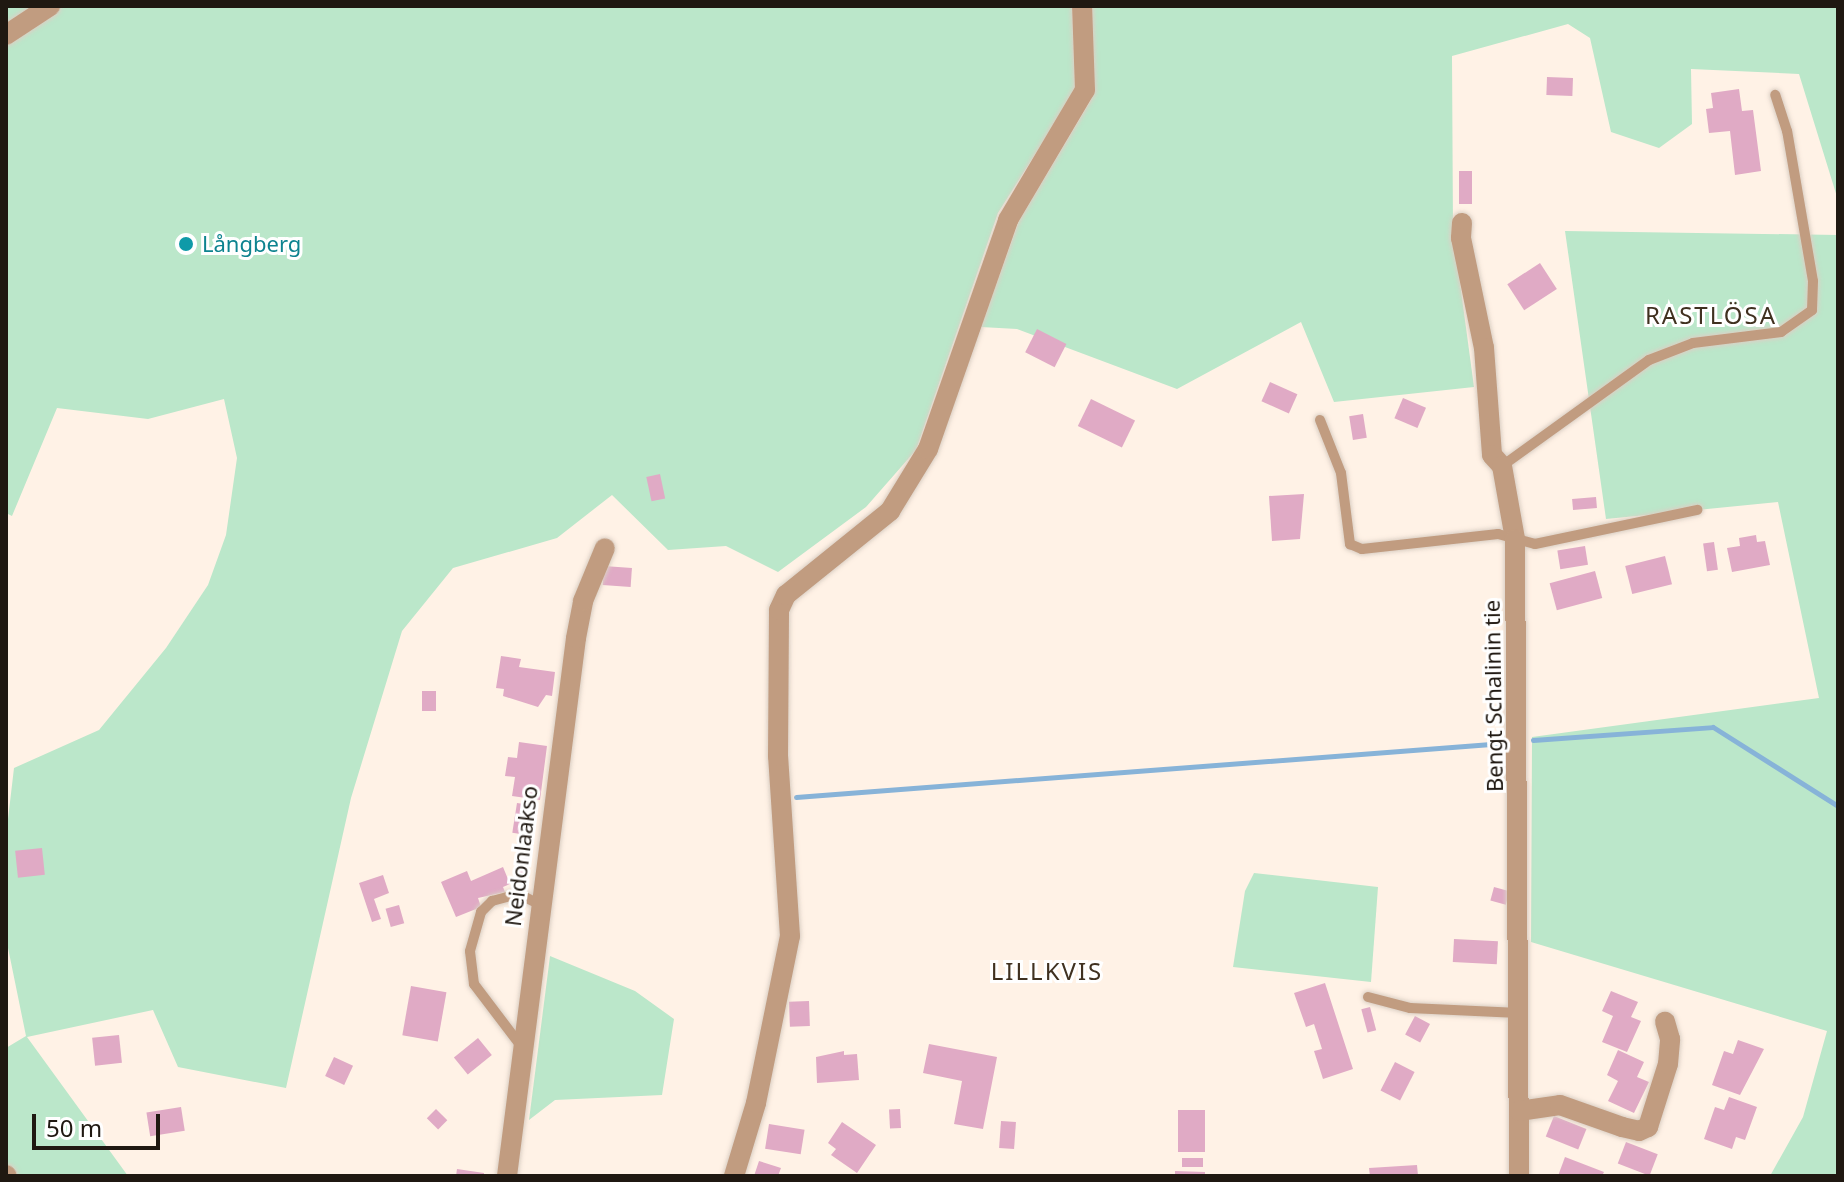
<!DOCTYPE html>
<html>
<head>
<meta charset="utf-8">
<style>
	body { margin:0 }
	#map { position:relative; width:1844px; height:1182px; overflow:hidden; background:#fff2e6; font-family:"Noto Sans",sans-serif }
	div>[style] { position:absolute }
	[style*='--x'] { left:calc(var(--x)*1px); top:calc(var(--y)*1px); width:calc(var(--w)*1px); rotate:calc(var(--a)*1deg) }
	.green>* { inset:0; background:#bbe7ca }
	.stream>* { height:5px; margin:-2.5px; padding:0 2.5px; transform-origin:2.5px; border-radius:2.5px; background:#87b3d8 }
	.building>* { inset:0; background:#e0aac5; transform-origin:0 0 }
	.roads { filter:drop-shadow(0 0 2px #dbcfc4) drop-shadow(0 0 2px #dbcfc4) }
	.service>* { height:10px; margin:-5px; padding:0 5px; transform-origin:5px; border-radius:5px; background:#c19c80 }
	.minor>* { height:20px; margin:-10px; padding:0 10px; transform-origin:10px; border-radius:10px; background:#c19c80 }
	.dots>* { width:22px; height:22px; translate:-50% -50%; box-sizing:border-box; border:4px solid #fff; border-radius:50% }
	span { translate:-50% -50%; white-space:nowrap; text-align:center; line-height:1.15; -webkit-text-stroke:6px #fff; paint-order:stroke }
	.culture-label { font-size:22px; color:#0d838f }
	.left { translate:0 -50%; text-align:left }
	.street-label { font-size:22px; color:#1f1811 }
	.neighbourhood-label { font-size:24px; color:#403120; letter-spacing:2px }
	.frame { position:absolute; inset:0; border:8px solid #1f1811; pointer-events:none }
	.scale { position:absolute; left:32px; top:1114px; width:128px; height:36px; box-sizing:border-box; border:4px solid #1f1811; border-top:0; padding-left:10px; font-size:24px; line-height:28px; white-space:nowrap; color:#1f1811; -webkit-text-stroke:6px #fff; paint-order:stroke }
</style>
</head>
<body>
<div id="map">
	<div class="green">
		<i style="clip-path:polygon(6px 6px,1072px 6px,1075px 91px,998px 213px,916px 450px,866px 507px,778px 572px,726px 546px,668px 550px,612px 495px,557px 538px,453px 568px,402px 631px,351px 798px,286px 1088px,178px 1067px,153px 1010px,27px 1037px,128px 1176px,6px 1176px,6px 1048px,26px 1036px,6px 938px,6px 836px,14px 768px,99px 730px,166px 648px,208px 585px,226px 535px,237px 458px,224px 399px,148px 419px,57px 408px,12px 516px,6px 513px)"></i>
		<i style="clip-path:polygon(1092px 6px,1838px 6px,1838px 200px,1799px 74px,1691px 69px,1692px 124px,1659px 148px,1611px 132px,1590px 38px,1568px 24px,1452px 56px,1453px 231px,1474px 387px,1334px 402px,1301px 322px,1177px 389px,1017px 329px,981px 327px,1019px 221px,1091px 100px)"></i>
		<i style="clip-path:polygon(1565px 231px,1838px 235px,1838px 1176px,1770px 1176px,1803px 1117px,1827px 1031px,1531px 942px,1532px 737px,1819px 698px,1778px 502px,1606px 519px)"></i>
		<i style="clip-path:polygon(1254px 873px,1378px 887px,1371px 982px,1233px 967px,1245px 891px)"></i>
		<i style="clip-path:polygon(550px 956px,635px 991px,674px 1019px,662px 1095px,555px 1100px,529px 1120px)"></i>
	</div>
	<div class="stream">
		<i style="--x:1533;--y:740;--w:180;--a:-4.1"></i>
		<i style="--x:1713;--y:727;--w:148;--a:32.3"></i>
		<i style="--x:796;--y:797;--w:710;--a:-4.36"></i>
	</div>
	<div class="building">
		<i style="left:1547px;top:77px;width:26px;height:18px;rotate:2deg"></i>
		<i style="clip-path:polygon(1739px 89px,1742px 111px,1753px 110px,1761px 171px,1735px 175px,1730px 131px,1709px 133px,1706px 109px,1713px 108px,1711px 93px)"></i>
		<i style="left:1459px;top:171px;width:13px;height:33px"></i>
		<i style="left:1540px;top:263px;width:31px;height:39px;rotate:57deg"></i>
		<i style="left:1037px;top:329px;width:33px;height:26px;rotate:27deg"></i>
		<i style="left:1270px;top:382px;width:30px;height:21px;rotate:24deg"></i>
		<i style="left:1403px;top:398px;width:25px;height:22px;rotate:23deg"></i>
		<i style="left:1091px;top:399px;width:49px;height:30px;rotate:26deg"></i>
		<i style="left:1363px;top:414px;width:24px;height:14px;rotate:81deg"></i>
		<i style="left:660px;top:474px;width:25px;height:14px;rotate:78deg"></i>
		<i style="clip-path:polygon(1304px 494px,1300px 539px,1272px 541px,1269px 496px)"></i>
		<i style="left:1596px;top:497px;width:11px;height:24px;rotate:85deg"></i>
		<i style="clip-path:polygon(1756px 535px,1757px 542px,1765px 541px,1770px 565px,1732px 572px,1727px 548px,1740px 546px,1739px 538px)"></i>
		<i style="left:1714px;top:542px;width:28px;height:11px;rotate:82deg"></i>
		<i style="left:1585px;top:546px;width:19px;height:28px;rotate:81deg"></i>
		<i style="left:1665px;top:556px;width:29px;height:41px;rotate:76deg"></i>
		<i style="left:604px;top:566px;width:28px;height:19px;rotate:4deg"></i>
		<i style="left:1595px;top:571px;width:28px;height:47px;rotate:75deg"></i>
		<i style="clip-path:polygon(501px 656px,521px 659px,519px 667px,555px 672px,552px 696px,546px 695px,538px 707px,503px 696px,504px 689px,496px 688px)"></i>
		<i style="left:422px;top:691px;width:14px;height:20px"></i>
		<i style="clip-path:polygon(519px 742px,547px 746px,540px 800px,512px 796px,515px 777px,505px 776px,508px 757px,517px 758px)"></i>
		<i style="left:517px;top:803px;width:13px;height:30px;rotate:9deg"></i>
		<i style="left:42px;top:848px;width:27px;height:27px;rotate:84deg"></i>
		<i style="left:518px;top:855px;width:12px;height:19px;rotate:9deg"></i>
		<i style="clip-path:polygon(503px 867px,510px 884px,503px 887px,505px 892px,478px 898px,481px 907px,456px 917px,441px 882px,467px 871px,471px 881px)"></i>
		<i style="clip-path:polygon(383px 875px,389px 893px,374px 899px,381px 919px,372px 922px,359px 883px)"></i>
		<i style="left:1494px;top:887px;width:16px;height:14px;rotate:15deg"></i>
		<i style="left:399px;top:905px;width:19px;height:14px;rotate:74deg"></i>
		<i style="left:1454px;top:939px;width:44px;height:23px;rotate:3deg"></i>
		<i style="clip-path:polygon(1325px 983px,1353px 1069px,1323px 1079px,1314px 1051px,1322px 1049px,1314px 1024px,1306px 1027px,1294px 993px)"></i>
		<i style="left:411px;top:986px;width:36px;height:50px;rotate:10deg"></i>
		<i style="clip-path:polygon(1611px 991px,1638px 1002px,1631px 1017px,1641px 1021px,1627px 1052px,1602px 1042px,1613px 1016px,1602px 1011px)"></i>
		<i style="left:809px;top:1001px;width:25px;height:20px;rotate:88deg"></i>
		<i style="left:1370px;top:1007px;width:24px;height:9px;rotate:75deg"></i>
		<i style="left:1415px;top:1016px;width:17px;height:21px;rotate:28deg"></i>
		<i style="left:119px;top:1035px;width:28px;height:27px;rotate:84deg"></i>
		<i style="left:478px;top:1038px;width:22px;height:31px;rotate:51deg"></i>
		<i style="clip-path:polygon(1738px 1040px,1764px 1049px,1740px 1095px,1712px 1085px,1724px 1051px,1733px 1054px)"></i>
		<i style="clip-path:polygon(929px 1044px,997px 1057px,983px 1129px,954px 1124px,962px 1081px,923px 1073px)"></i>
		<i style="clip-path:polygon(1618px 1050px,1644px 1062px,1637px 1077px,1649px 1082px,1634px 1113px,1608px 1101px,1618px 1081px,1607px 1075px)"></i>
		<i style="clip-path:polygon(844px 1051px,844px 1055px,857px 1054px,859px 1080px,817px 1083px,816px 1057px)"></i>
		<i style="left:334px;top:1057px;width:21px;height:21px;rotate:25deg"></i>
		<i style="left:1395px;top:1062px;width:22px;height:32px;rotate:27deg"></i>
		<i style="clip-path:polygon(1729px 1097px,1757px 1107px,1745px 1140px,1736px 1137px,1732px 1149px,1704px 1139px,1715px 1107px,1724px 1110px)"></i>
		<i style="left:181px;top:1107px;width:24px;height:35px;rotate:81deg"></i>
		<i style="left:436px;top:1109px;width:16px;height:13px;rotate:45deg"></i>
		<i style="left:900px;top:1109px;width:19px;height:11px;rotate:87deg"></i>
		<i style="left:1178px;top:1110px;width:27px;height:42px"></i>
		<i style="left:1554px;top:1116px;width:35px;height:22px;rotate:22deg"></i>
		<i style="left:1001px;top:1121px;width:15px;height:27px;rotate:4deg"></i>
		<i style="clip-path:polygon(842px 1122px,876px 1145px,857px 1173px,831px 1155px,836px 1149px,828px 1143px)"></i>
		<i style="left:769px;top:1124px;width:36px;height:25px;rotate:9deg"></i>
		<i style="left:1626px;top:1142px;width:34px;height:23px;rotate:21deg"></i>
		<i style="clip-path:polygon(1565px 1157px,1604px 1172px,1602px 1176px,1558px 1176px)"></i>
		<i style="left:1182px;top:1158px;width:21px;height:9px"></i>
		<i style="clip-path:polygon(759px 1161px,781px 1168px,778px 1176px,754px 1176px)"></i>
		<i style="clip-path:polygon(1417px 1165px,1418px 1176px,1370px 1176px,1369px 1168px)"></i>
		<i style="clip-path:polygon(457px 1169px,484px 1173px,484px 1176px,456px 1176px)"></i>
		<i style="clip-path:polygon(1175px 1171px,1205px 1172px,1205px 1176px,1175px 1176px)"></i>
	</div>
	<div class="roads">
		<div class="service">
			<i style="--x:1320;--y:420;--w:57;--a:68.4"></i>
			<i style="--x:1341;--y:473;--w:72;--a:82.8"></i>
			<i style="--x:1350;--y:544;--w:13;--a:23"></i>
			<i style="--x:1362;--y:549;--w:137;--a:-6.3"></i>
			<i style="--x:1498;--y:534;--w:38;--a:15"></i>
			<i style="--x:1535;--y:544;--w:166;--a:-11.9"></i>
			<i style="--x:1502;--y:466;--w:181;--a:-35.8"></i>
			<i style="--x:1649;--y:360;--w:47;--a:-21.1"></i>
			<i style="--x:1693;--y:343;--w:89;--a:-7.1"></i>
			<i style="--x:1781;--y:332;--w:38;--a:-35"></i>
			<i style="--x:1812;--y:310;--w:29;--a:-88"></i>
			<i style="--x:1813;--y:281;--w:152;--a:-99.8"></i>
			<i style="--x:1787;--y:131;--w:38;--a:-108"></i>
			<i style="--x:1368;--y:997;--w:43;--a:14.7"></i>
			<i style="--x:1410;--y:1008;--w:109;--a:2.6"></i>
			<i style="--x:521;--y:1046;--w:78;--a:-127.2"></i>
			<i style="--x:474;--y:984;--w:33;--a:-97"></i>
			<i style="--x:470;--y:951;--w:41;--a:-74.2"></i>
			<i style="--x:481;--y:912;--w:16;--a:-45"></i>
			<i style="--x:492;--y:901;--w:28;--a:-15"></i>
			<i style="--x:519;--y:894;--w:22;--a:27"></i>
		</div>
		<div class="minor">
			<i style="--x:6;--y:35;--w:53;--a:-33.4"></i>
			<i style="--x:1462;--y:223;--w:15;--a:94"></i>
			<i style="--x:1461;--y:238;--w:112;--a:78.2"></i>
			<i style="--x:1484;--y:348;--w:107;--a:85.7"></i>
			<i style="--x:1492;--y:455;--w:15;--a:48"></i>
			<i style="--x:1502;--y:466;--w:74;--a:79.9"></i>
			<i style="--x:1515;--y:539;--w:637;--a:89.64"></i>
			<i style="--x:1519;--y:1111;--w:41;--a:-8.3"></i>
			<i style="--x:1560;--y:1105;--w:66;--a:19.5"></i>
			<i style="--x:1622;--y:1127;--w:17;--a:13"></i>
			<i style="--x:1639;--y:1131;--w:10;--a:-24"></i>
			<i style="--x:1648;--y:1127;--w:66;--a:-72.4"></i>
			<i style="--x:1668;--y:1064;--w:25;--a:-85"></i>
			<i style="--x:1670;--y:1039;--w:18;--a:-106"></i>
			<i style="--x:6;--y:1175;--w:1;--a:45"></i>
			<i style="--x:507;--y:1176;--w:542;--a:-82.69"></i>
			<i style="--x:576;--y:638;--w:38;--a:-79"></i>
			<i style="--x:583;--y:601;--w:57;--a:-67.5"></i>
			<i style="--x:734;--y:1176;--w:76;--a:-73.2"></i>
			<i style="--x:756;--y:1103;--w:170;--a:-78.5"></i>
			<i style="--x:790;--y:936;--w:180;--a:-93.8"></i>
			<i style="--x:778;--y:756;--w:146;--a:-89.6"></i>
			<i style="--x:779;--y:610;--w:17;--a:-65"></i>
			<i style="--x:786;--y:595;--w:134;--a:-38.9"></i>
			<i style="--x:890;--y:511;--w:73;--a:-58.5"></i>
			<i style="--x:928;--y:449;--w:243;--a:-70.7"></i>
			<i style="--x:1008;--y:220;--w:151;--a:-59.4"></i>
			<i style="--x:1085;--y:90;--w:84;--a:-92"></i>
		</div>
	</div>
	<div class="dots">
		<i style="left:186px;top:244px;background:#0f9aa8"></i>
	</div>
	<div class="culture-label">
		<span class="left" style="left:202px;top:244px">Långberg</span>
	</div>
	<div class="street-label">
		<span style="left:1493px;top:696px;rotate:-91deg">Bengt Schalinin tie</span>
		<span style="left:521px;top:856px;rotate:-83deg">Neidonlaakso</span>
	</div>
	<div class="neighbourhood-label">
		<span style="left:1711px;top:315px">RASTLÖSA</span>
		<span style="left:1047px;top:971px">LILLKVIS</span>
	</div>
	<div class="frame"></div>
	<div class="scale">50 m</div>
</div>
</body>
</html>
